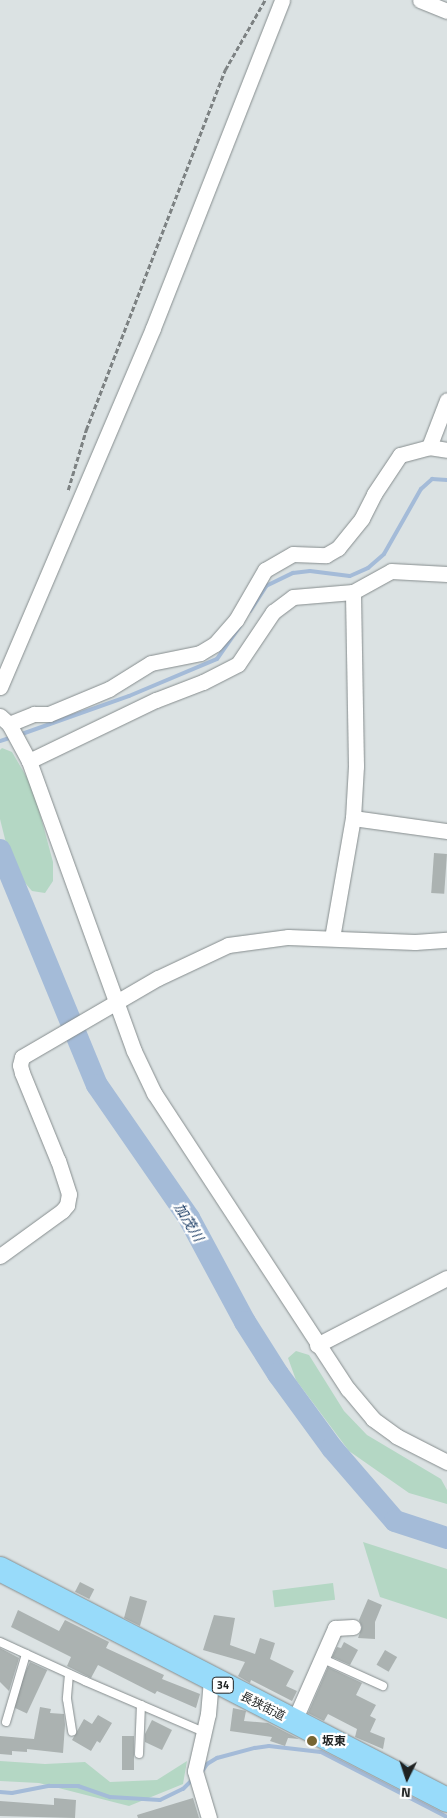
<!DOCTYPE html>
<html>
<head>
<meta charset="utf-8">
<style>
	body { margin:0 }
	#map { position:relative; width:447px; height:1818px; overflow:hidden; background:#dbe2e3; font-family:"Titillium Web","Noto Sans JP",sans-serif }
	div>[style] { position:absolute }
	[style*='--x'] { left:calc(var(--x)*1px); top:calc(var(--y)*1px); width:calc(var(--w)*1px); rotate:calc(var(--a)*1deg) }
	.green>* { inset:0; background:#b4d7c4; transform-origin:0 0 }
	.stream>* { height:4px; margin:-2px; padding:0 2px; transform-origin:2px; border-radius:2px; background:#a4bbd8 }
	.river>* { height:22px; margin:-11px; padding:0 11px; transform-origin:11px; border-radius:11px; background:#a4bbd8 }
	.building>* { inset:0; background:#abb2b1; transform-origin:0 0 }
	.path>* { height:2.5px; margin-top:-1.25px; transform-origin:0; background:repeating-linear-gradient(90deg,#7c8182 0 5px,transparent 0 7.5px) }
	.roads { filter:drop-shadow(0 0 1px #868d8e) drop-shadow(0 0 1px #868d8e) }
	.service>* { height:8px; margin:-4px; padding:0 4px; transform-origin:4px; border-radius:4px; background:#fff }
	.minor>* { height:15px; margin:-7.5px; padding:0 7.5px; transform-origin:7.5px; border-radius:7.5px; background:#fff }
	.primary>* { height:24px; margin:-12px; padding:0 12px; transform-origin:12px; border-radius:12px; background:#98dbfa }
	.dots>* { width:14px; height:14px; translate:-50% -50%; box-sizing:border-box; border:2px solid #fff; border-radius:50% }
	span { translate:-50% -50%; white-space:nowrap; text-align:center; line-height:1.15; -webkit-text-stroke:4.5px #fff; paint-order:stroke }
	.shield-label span { padding:1px 4px; background:#fff; border:1px solid; border-radius:4px; -webkit-text-stroke-width:0 }
	.shield-label { font-size:11px; color:#1f2222; font-weight:700 }
	.street-label { font-size:12px; color:#1f2222 }
	.poi-label { font-size:12px; color:#1f2222; font-weight:700 }
	.left { translate:0 -50%; text-align:left }
	.water-label { font-size:14px; color:#1e3e66; font-style:italic }
	.north { position:absolute; left:382px; top:1753px; width:50px; height:50px; -webkit-text-stroke:4px #fff; paint-order:stroke; rotate:184deg; font-size:14px; font-weight:700; line-height:20px; text-align:center; color:#1f2222 }
	.north::after { content:''; display:block; margin:auto; width:18px; height:22px; background:#1f2222; clip-path:polygon(50% 0,100% 100%,50% 72%,0 100%) }
</style>
</head>
<body>
<div id="map">
	<div class="green">
		<i style="clip-path:polygon(2px 748px,12px 752px,33px 788px,53px 862px,53px 881px,45px 893px,32px 891px,19px 876px,8px 851px,0 819px,0 750px)"></i>
		<i style="clip-path:polygon(296px 1351px,309px 1355px,344px 1411px,367px 1435px,441px 1479px,447px 1490px,447px 1504px,409px 1493px,349px 1451px,296px 1380px,288px 1358px)"></i>
		<i style="clip-path:polygon(363px 1542px,447px 1569px,447px 1619px,380px 1597px)"></i>
		<i style="left:333px;top:1583px;width:17px;height:61px;rotate:83deg"></i>
		<i style="clip-path:polygon(0 1761px,45px 1764px,85px 1762px,110px 1782px,157px 1780px,187px 1761px,183px 1784px,129px 1806px,39px 1783px,0 1781px)"></i>
	</div>
	<div class="stream">
		<i style="--x:250;--y:611;--w:30;--a:-57"></i>
		<i style="--x:266;--y:586;--w:30;--a:-26"></i>
		<i style="--x:293;--y:573;--w:17;--a:-7"></i>
		<i style="--x:310;--y:571;--w:40;--a:7.1"></i>
		<i style="--x:350;--y:576;--w:20;--a:-24"></i>
		<i style="--x:368;--y:568;--w:21;--a:-41"></i>
		<i style="--x:384;--y:554;--w:75;--a:-60.4"></i>
		<i style="--x:421;--y:489;--w:15;--a:-42"></i>
		<i style="--x:432;--y:479;--w:15;--a:4"></i>
		<i style="--x:19;--y:735;--w:117;--a:-19.5"></i>
		<i style="--x:129;--y:696;--w:95;--a:-22.8"></i>
		<i style="--x:217;--y:659;--w:40;--a:-55.1"></i>
		<i style="--x:0;--y:741;--w:13;--a:-18"></i>
		<i style="--x:201;--y:1773;--w:11;--a:-56"></i>
		<i style="--x:207;--y:1764;--w:12;--a:-31"></i>
		<i style="--x:217;--y:1758;--w:39;--a:-15"></i>
		<i style="--x:255;--y:1748;--w:14;--a:-8"></i>
		<i style="--x:269;--y:1746;--w:52;--a:6.6"></i>
		<i style="--x:321;--y:1752;--w:142;--a:27.3"></i>
		<i style="--x:0;--y:1792;--w:12;--a:5"></i>
		<i style="--x:12;--y:1793;--w:38;--a:-11"></i>
		<i style="--x:49;--y:1786;--w:29;--a:0"></i>
		<i style="--x:78;--y:1786;--w:34;--a:19"></i>
		<i style="--x:110;--y:1797;--w:50;--a:3.4"></i>
		<i style="--x:160;--y:1800;--w:25;--a:-26"></i>
		<i style="--x:183;--y:1789;--w:14;--a:-45"></i>
	</div>
	<div class="river">
		<i style="--x:0;--y:850;--w:254;--a:67.6"></i>
		<i style="--x:97;--y:1085;--w:162;--a:55.3"></i>
		<i style="--x:189;--y:1218;--w:118;--a:61.7"></i>
		<i style="--x:245;--y:1322;--w:62;--a:57.6"></i>
		<i style="--x:278;--y:1374;--w:92;--a:53.9"></i>
		<i style="--x:332;--y:1448;--w:96;--a:49.2"></i>
		<i style="--x:395;--y:1521;--w:55;--a:18.1"></i>
	</div>
	<div class="building">
		<i style="left:434px;top:853px;width:13px;height:40px;rotate:4deg"></i>
		<i style="left:80px;top:1582px;width:16px;height:11px;rotate:27deg"></i>
		<i style="clip-path:polygon(130px 1596px,147px 1601px,140px 1626px,124px 1618px)"></i>
		<i style="clip-path:polygon(368px 1599px,382px 1605px,375px 1622px,375px 1639px,358px 1638px,362px 1627px,359px 1620px)"></i>
		<i style="clip-path:polygon(18px 1610px,59px 1631px,65px 1620px,109px 1642px,106px 1648px,164px 1675px,162px 1679px,200px 1694px,196px 1708px,157px 1691px,155px 1694px,98px 1665px,91px 1678px,67px 1666px,71px 1657px,11px 1627px)"></i>
		<i style="clip-path:polygon(214px 1615px,235px 1618px,230px 1645px,255px 1654px,260px 1638px,275px 1643px,270px 1659px,294px 1671px,286px 1686px,297px 1691px,292px 1701px,251px 1680px,250px 1683px,238px 1676px,245px 1662px,203px 1650px)"></i>
		<i style="clip-path:polygon(344px 1642px,358px 1650px,350px 1665px,332px 1657px,337px 1647px,341px 1648px)"></i>
		<i style="clip-path:polygon(0 1648px,19px 1658px,9px 1691px,0 1682px)"></i>
		<i style="left:385px;top:1650px;width:14px;height:17px;rotate:30deg"></i>
		<i style="left:30px;top:1662px;width:19px;height:48px;rotate:25deg"></i>
		<i style="clip-path:polygon(328px 1667px,362px 1683px,356px 1695px,376px 1705px,370px 1716px,376px 1719px,370px 1732px,385px 1738px,383px 1749px,355px 1737px,357px 1729px,328px 1714px,324px 1721px,308px 1713px)"></i>
		<i style="clip-path:polygon(40px 1707px,51px 1709px,50px 1713px,64px 1714px,65px 1725px,63px 1753px,27px 1749px,27px 1752px,12px 1751px,12px 1755px,0 1754px,0 1736px,34px 1739px)"></i>
		<i style="clip-path:polygon(233px 1708px,246px 1711px,244px 1721px,268px 1723px,299px 1739px,288px 1738px,285px 1746px,270px 1741px,272px 1737px,230px 1731px)"></i>
		<i style="clip-path:polygon(98px 1715px,112px 1723px,100px 1743px,97px 1741px,91px 1751px,72px 1740px,84px 1719px,92px 1724px)"></i>
		<i style="clip-path:polygon(152px 1720px,172px 1730px,162px 1750px,145px 1742px,145px 1734px)"></i>
		<i style="left:122px;top:1736px;width:12px;height:34px"></i>
		<i style="clip-path:polygon(54px 1798px,76px 1800px,75px 1818px,0 1816px,0 1801px,54px 1805px)"></i>
		<i style="clip-path:polygon(193px 1798px,199px 1818px,138px 1818px,137px 1815px)"></i>
	</div>
	<div class="path">
		<i style="--x:68;--y:490;--w:63;--a:-73.3"></i>
		<i style="--x:86;--y:430;--w:386;--a:-68.9"></i>
		<i style="--x:225;--y:70;--w:81;--a:-60.3"></i>
	</div>
	<div class="roads">
		<div class="service">
			<i style="--x:0;--y:1642;--w:94;--a:24.6"></i>
			<i style="--x:85;--y:1681;--w:129;--a:23.2"></i>
			<i style="--x:321;--y:1658;--w:68;--a:24.3"></i>
			<i style="--x:69;--y:1674;--w:25;--a:95"></i>
			<i style="--x:67;--y:1699;--w:33;--a:81"></i>
			<i style="--x:6;--y:1722;--w:71;--a:-73.6"></i>
			<i style="--x:139;--y:1754;--w:49;--a:-87.7"></i>
		</div>
		<div class="minor">
			<i style="--x:420;--y:0;--w:29;--a:22"></i>
			<i style="--x:429;--y:447;--w:50;--a:-69"></i>
			<i style="--x:0;--y:687;--w:390;--a:-66.9"></i>
			<i style="--x:153;--y:328;--w:352;--a:-68.5"></i>
			<i style="--x:0;--y:716;--w:12;--a:42"></i>
			<i style="--x:9;--y:724;--w:42;--a:61.6"></i>
			<i style="--x:29;--y:761;--w:308;--a:70.1"></i>
			<i style="--x:134;--y:1051;--w:47;--a:64.5"></i>
			<i style="--x:154;--y:1093;--w:354;--a:56.8"></i>
			<i style="--x:348;--y:1389;--w:39;--a:50"></i>
			<i style="--x:373;--y:1419;--w:29;--a:36"></i>
			<i style="--x:396;--y:1436;--w:57;--a:27"></i>
			<i style="--x:9;--y:724;--w:27;--a:-22"></i>
			<i style="--x:34;--y:714;--w:15;--a:0"></i>
			<i style="--x:49;--y:714;--w:65;--a:-22.6"></i>
			<i style="--x:109;--y:689;--w:49;--a:-31.8"></i>
			<i style="--x:151;--y:663;--w:50;--a:-11.5"></i>
			<i style="--x:200;--y:653;--w:17;--a:-31"></i>
			<i style="--x:215;--y:644;--w:32;--a:-49"></i>
			<i style="--x:236;--y:620;--w:58;--a:-59.9"></i>
			<i style="--x:265;--y:570;--w:32;--a:-30"></i>
			<i style="--x:293;--y:554;--w:33;--a:2"></i>
			<i style="--x:326;--y:555;--w:14;--a:-30"></i>
			<i style="--x:338;--y:548;--w:38;--a:-51"></i>
			<i style="--x:362;--y:518;--w:27;--a:-63"></i>
			<i style="--x:374;--y:494;--w:47;--a:-56.3"></i>
			<i style="--x:400;--y:455;--w:30;--a:-15"></i>
			<i style="--x:429;--y:447;--w:18;--a:9"></i>
			<i style="--x:29;--y:761;--w:141;--a:-25.7"></i>
			<i style="--x:156;--y:700;--w:50;--a:-21"></i>
			<i style="--x:203;--y:682;--w:39;--a:-27"></i>
			<i style="--x:238;--y:664;--w:63;--a:-56.1"></i>
			<i style="--x:273;--y:612;--w:25;--a:-37"></i>
			<i style="--x:293;--y:597;--w:60;--a:-4.8"></i>
			<i style="--x:353;--y:592;--w:43;--a:-28.9"></i>
			<i style="--x:391;--y:571;--w:56;--a:3.1"></i>
			<i style="--x:353;--y:818;--w:95;--a:7.9"></i>
			<i style="--x:332;--y:938;--w:122;--a:-80.1"></i>
			<i style="--x:353;--y:818;--w:52;--a:-86.7"></i>
			<i style="--x:356;--y:766;--w:174;--a:-91"></i>
			<i style="--x:0;--y:1256;--w:77;--a:-36"></i>
			<i style="--x:62;--y:1211;--w:8;--a:-50"></i>
			<i style="--x:67;--y:1205;--w:11;--a:-80"></i>
			<i style="--x:69;--y:1194;--w:35;--a:-108"></i>
			<i style="--x:58;--y:1161;--w:95;--a:-112.2"></i>
			<i style="--x:22;--y:1073;--w:8;--a:-104"></i>
			<i style="--x:20;--y:1065;--w:8;--a:-76"></i>
			<i style="--x:22;--y:1057;--w:157;--a:-30.2"></i>
			<i style="--x:158;--y:978;--w:77;--a:-25.2"></i>
			<i style="--x:228;--y:945;--w:61;--a:-7.6"></i>
			<i style="--x:288;--y:937;--w:127;--a:2.3"></i>
			<i style="--x:415;--y:942;--w:32;--a:-4"></i>
			<i style="--x:317;--y:1345;--w:146;--a:-27.3"></i>
			<i style="--x:294;--y:1721;--w:102;--a:-66.2"></i>
			<i style="--x:335;--y:1628;--w:18;--a:-3"></i>
			<i style="--x:209;--y:1818;--w:49;--a:-106.6"></i>
			<i style="--x:195;--y:1771;--w:58;--a:-77.2"></i>
			<i style="--x:208;--y:1714;--w:35;--a:-85"></i>
		</div>
		<div class="primary">
			<i style="--x:0;--y:1569;--w:503;--a:27.33"></i>
		</div>
	</div>
	<div class="dots">
		<i style="left:312px;top:1741px;background:#766533"></i>
	</div>
	<div class="shield-label">
		<span style="left:223px;top:1685px">34</span>
	</div>
	<div class="street-label">
		<span style="left:263px;top:1706px;rotate:27deg">長狭街道</span>
	</div>
	<div class="poi-label">
		<span class="left" style="left:322px;top:1741px">坂東</span>
	</div>
	<div class="water-label">
		<span style="left:189px;top:1222px;rotate:59deg">加茂川</span>
	</div>
	<div class="north">N</div>
</div>
</body>
</html>
